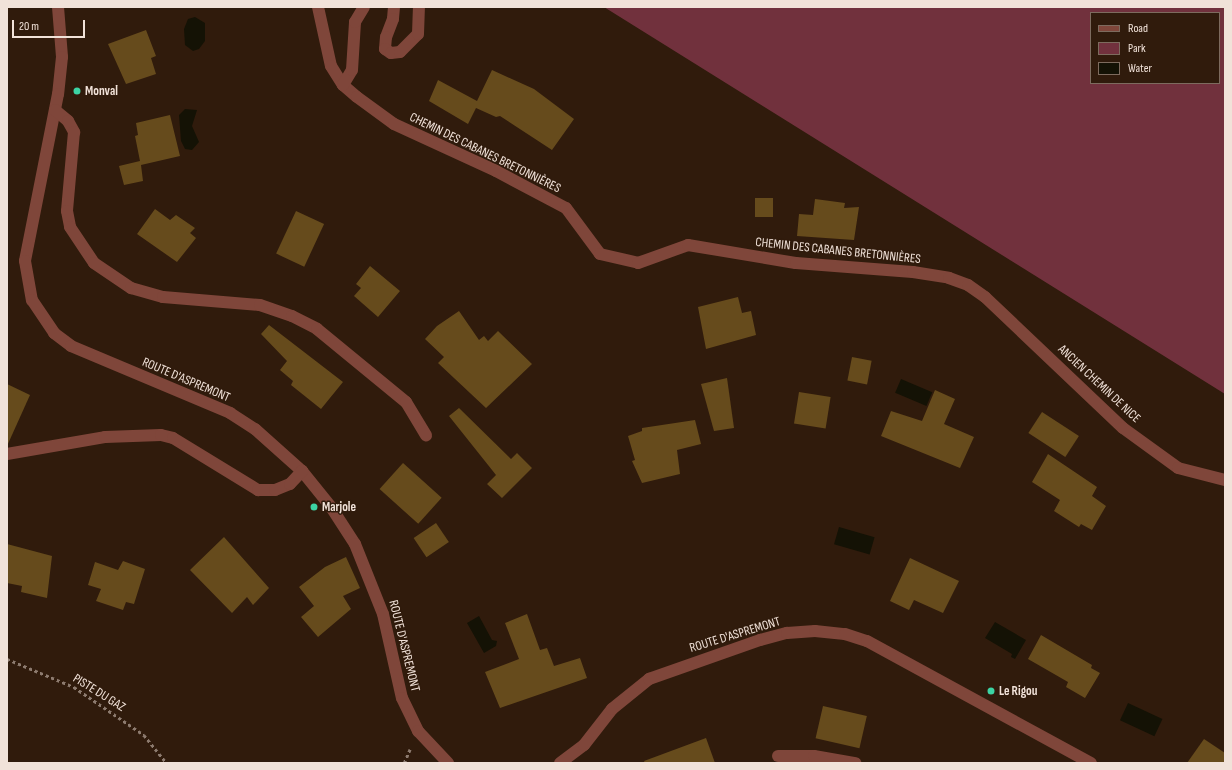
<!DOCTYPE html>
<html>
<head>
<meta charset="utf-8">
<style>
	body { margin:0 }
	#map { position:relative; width:1232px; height:770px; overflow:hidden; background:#301b0c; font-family:"Sofia Sans Condensed",sans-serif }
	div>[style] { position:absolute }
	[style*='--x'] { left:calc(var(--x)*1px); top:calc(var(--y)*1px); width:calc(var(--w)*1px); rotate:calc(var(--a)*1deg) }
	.green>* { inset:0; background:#71313d }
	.water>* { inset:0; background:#141205; transform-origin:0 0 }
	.building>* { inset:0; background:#664b1c; transform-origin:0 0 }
	.path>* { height:2.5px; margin-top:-1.25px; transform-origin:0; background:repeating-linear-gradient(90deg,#8d7b6f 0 3px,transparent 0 6px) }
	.minor>* { height:12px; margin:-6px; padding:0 6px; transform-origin:6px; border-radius:6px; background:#7f463a }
	.dots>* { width:11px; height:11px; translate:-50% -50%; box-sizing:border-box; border:2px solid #301b0c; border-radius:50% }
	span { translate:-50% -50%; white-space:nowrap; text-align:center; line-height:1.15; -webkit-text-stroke:3px #301b0c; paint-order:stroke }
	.poi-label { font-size:13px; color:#f1e2d9; font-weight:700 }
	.left { translate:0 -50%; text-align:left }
	.street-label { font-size:13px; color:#f1e2d9 }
	.frame { position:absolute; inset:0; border:8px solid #f1e2d9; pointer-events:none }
	.legend { position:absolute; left:1090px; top:12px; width:130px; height:72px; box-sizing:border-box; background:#301b0c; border:1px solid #7d6b5e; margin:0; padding:5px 7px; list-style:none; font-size:12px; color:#f1e2d9 }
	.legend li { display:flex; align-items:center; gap:8px; height:20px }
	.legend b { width:20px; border:1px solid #7d6b5e }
	.scale { position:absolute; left:12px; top:20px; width:73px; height:18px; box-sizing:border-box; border:2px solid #f1e2d9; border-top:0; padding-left:5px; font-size:12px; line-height:14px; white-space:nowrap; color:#f1e2d9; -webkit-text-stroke:3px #301b0c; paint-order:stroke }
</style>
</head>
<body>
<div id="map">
	<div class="green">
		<i style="clip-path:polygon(evenodd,604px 7px,1225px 7px,1225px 394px,604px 7px,1091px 13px,1219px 13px,1219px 83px,1091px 83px,1091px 13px)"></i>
	</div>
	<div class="water">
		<i style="clip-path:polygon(195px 17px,205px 23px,205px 41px,199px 49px,193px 51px,185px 45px,184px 29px,188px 19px)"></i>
		<i style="clip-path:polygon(185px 109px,197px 110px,192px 126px,199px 142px,192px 150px,185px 149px,181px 141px,179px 115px)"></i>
		<i style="left:901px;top:379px;width:34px;height:15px;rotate:23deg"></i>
		<i style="left:839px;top:527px;width:37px;height:18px;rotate:16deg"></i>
		<i style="clip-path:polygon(479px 616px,492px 640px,497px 641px,496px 646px,484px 653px,467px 623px)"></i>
		<i style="clip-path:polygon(995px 622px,1026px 640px,1015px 659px,1011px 657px,1012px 654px,985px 638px)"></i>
		<i style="left:1128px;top:703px;width:38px;height:19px;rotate:25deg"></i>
	</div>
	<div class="building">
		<i style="clip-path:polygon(146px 30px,156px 56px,151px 58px,156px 74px,126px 84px,108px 44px)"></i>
		<i style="clip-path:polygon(492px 70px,534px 89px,574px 119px,552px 150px,500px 116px,496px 117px,476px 108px,468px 124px,429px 101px,438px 80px,477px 101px)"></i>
		<i style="clip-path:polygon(170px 115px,180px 156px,141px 165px,143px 181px,124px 185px,119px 166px,140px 161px,135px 136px,138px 135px,136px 123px)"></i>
		<i style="left:755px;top:198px;width:18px;height:19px"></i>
		<i style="clip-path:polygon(815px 199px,845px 203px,844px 208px,859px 207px,854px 240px,797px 236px,799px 214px,813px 215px)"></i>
		<i style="clip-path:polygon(155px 209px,170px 220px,176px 215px,195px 228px,190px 233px,196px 238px,177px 262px,137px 234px)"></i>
		<i style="left:296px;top:211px;width:31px;height:47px;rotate:25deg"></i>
		<i style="clip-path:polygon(370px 266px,400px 291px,378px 317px,354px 296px,361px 288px,356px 284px)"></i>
		<i style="clip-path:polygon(738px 297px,742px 313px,751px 311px,756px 335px,706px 349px,698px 307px)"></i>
		<i style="clip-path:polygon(459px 311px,479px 340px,484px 336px,488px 341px,498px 331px,532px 364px,486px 408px,438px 363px,444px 357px,425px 339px,437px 326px)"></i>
		<i style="clip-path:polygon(269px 325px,343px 382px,321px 409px,291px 385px,293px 381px,280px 370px,287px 361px,261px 334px)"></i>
		<i style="left:852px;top:357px;width:20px;height:24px;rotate:11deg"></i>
		<i style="clip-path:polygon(727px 378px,734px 428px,714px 431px,701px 384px)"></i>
		<i style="clip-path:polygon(7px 384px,30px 395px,7px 446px)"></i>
		<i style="clip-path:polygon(935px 390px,955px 399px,944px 424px,974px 437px,960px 468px,881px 436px,891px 411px,922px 421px)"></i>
		<i style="left:799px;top:392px;width:32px;height:32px;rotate:9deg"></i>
		<i style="clip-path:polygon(459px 408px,511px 459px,517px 453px,532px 468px,502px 498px,487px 484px,496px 475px,449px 416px)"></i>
		<i style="left:1042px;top:412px;width:44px;height:25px;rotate:33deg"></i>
		<i style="clip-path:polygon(695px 420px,701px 444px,677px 450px,680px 474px,642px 483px,632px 461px,635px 460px,628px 436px,642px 431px,642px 428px)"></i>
		<i style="clip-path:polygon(1048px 454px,1097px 487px,1092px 496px,1106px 506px,1092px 530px,1081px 524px,1079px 527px,1054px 511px,1060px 500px,1032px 482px)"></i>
		<i style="left:403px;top:463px;width:52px;height:35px;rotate:42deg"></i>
		<i style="left:436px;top:523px;width:23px;height:27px;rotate:56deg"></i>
		<i style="clip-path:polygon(224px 537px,269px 588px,253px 605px,247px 597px,232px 613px,190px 570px)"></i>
		<i style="clip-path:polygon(7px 544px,52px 556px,47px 598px,21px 592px,22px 586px,7px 583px)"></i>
		<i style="clip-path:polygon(346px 557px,360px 588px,343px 596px,351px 609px,318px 637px,301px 617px,314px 606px,299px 587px,325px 567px)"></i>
		<i style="clip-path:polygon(910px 558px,959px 581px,943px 613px,914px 600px,909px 610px,890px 601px)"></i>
		<i style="clip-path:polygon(123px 561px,145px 569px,134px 604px,126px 602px,123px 610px,96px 601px,101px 589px,88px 585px,95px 562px,118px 570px)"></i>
		<i style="clip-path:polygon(527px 614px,540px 650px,547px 648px,554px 666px,580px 658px,587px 678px,500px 708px,485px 672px,519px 659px,505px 623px)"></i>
		<i style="clip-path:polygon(1041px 635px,1092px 665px,1091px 668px,1100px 673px,1085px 698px,1066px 687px,1068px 682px,1028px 659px)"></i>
		<i style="left:823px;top:706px;width:45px;height:33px;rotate:13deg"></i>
		<i style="clip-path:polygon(706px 738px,715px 763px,645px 763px,644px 761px)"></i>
		<i style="clip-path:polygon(1204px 739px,1225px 753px,1225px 763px,1187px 763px)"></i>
	</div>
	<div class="path">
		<i style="--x:7;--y:659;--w:73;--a:22.7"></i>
		<i style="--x:74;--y:687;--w:85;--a:34.4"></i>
		<i style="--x:144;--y:735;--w:36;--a:51"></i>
		<i style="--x:404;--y:763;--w:15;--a:-67"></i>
	</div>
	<div class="minor">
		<i style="--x:58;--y:7;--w:50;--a:85.4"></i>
		<i style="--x:62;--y:57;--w:37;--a:96"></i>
		<i style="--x:58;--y:94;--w:170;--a:101.2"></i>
		<i style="--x:25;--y:261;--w:40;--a:80"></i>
		<i style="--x:32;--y:300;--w:40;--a:56"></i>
		<i style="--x:54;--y:333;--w:21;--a:37"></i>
		<i style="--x:71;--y:346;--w:173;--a:22.8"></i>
		<i style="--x:230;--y:413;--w:30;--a:33"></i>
		<i style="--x:255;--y:429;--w:63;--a:41.8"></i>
		<i style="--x:302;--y:471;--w:46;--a:51.1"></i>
		<i style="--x:331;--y:507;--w:44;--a:57"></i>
		<i style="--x:355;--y:544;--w:75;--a:68.2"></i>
		<i style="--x:383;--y:614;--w:86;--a:77.3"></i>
		<i style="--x:402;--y:698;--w:37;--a:64"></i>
		<i style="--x:418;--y:731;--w:44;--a:46.8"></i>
		<i style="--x:318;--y:7;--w:60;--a:77.6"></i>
		<i style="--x:331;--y:66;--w:22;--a:58"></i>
		<i style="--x:343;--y:85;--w:18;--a:41"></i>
		<i style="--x:357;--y:97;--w:46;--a:36.1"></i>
		<i style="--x:394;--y:124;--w:112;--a:24.7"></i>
		<i style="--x:496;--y:171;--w:79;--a:27.9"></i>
		<i style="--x:566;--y:208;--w:57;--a:53.5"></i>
		<i style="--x:600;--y:254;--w:39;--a:13"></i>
		<i style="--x:638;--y:263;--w:53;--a:-19.8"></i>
		<i style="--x:688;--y:245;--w:109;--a:9.5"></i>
		<i style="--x:796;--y:263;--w:117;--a:4.4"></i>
		<i style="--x:913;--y:272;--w:36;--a:9"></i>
		<i style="--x:949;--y:278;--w:20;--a:20"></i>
		<i style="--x:968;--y:285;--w:21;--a:35"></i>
		<i style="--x:985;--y:297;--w:190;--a:43.5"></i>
		<i style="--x:1123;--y:428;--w:68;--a:36"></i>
		<i style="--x:1178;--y:468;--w:49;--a:14.3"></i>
		<i style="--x:394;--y:7;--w:12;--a:95"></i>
		<i style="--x:393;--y:19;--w:19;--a:111"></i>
		<i style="--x:386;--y:37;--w:12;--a:95"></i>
		<i style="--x:385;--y:49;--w:7;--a:34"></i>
		<i style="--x:391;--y:53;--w:9;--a:-6"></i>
		<i style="--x:400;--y:52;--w:25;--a:-45"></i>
		<i style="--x:418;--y:34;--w:27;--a:-88"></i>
		<i style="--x:343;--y:85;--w:17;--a:-59"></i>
		<i style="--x:352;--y:70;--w:48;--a:-86.4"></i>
		<i style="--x:355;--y:22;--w:17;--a:-59"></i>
		<i style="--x:55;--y:110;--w:17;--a:40"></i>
		<i style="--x:68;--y:121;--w:13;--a:61"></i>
		<i style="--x:74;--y:132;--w:79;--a:95.1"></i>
		<i style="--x:67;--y:211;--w:16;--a:79"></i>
		<i style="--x:70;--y:227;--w:43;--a:56.3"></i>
		<i style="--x:94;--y:263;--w:45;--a:34"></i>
		<i style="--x:131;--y:288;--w:33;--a:16"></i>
		<i style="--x:163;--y:297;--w:97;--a:4.7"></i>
		<i style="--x:260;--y:305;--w:34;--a:19"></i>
		<i style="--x:292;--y:316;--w:28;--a:27"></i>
		<i style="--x:317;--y:329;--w:115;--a:39.4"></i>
		<i style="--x:406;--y:402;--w:39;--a:59"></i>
		<i style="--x:7;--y:454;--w:99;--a:-9.8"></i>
		<i style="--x:105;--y:437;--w:56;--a:-2"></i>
		<i style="--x:161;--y:435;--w:12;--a:14"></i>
		<i style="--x:173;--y:438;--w:100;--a:31.5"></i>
		<i style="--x:258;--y:490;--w:17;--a:0"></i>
		<i style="--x:275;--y:490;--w:16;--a:-22"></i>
		<i style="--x:290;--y:484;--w:18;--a:-47"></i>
		<i style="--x:778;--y:756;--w:36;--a:0"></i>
		<i style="--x:814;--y:756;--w:42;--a:9.7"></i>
		<i style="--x:560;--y:763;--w:30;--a:-37"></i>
		<i style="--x:584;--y:745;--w:46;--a:-52.1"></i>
		<i style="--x:612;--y:709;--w:48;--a:-39"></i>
		<i style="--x:649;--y:679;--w:118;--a:-19.4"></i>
		<i style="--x:760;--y:640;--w:28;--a:-15"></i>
		<i style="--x:787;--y:633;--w:28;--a:-4"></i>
		<i style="--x:815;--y:631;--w:30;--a:6"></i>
		<i style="--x:845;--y:634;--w:23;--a:18"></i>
		<i style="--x:867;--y:641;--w:255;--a:28.6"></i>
	</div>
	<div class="dots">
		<i style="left:77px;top:91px;background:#3cd4a4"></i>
		<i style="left:314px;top:507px;background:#3cd4a4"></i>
		<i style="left:991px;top:691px;background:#3cd4a4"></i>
	</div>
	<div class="poi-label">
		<span class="left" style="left:85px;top:91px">Monval</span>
		<span class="left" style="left:322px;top:507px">Marjole</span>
		<span class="left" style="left:999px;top:691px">Le Rigou</span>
	</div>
	<div class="street-label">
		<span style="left:485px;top:153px;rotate:26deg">CHEMIN DES CABANES BRETONNIÈRES</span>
		<span style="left:838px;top:251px;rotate:6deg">CHEMIN DES CABANES BRETONNIÈRES</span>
		<span style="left:186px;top:380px;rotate:23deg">ROUTE D'ASPREMONT</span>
		<span style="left:1099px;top:384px;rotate:43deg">ANCIEN CHEMIN DE NICE</span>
		<span style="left:735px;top:635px;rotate:-17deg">ROUTE D'ASPREMONT</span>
		<span style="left:404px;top:646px;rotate:76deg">ROUTE D'ASPREMONT</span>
		<span style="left:99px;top:693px;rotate:32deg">PISTE DU GAZ</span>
	</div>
	<div class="frame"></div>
	<ul class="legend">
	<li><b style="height:5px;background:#7f463a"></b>Road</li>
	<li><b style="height:11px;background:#71313d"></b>Park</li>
	<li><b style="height:11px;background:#141205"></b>Water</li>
	</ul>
	<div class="scale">20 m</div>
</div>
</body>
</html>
